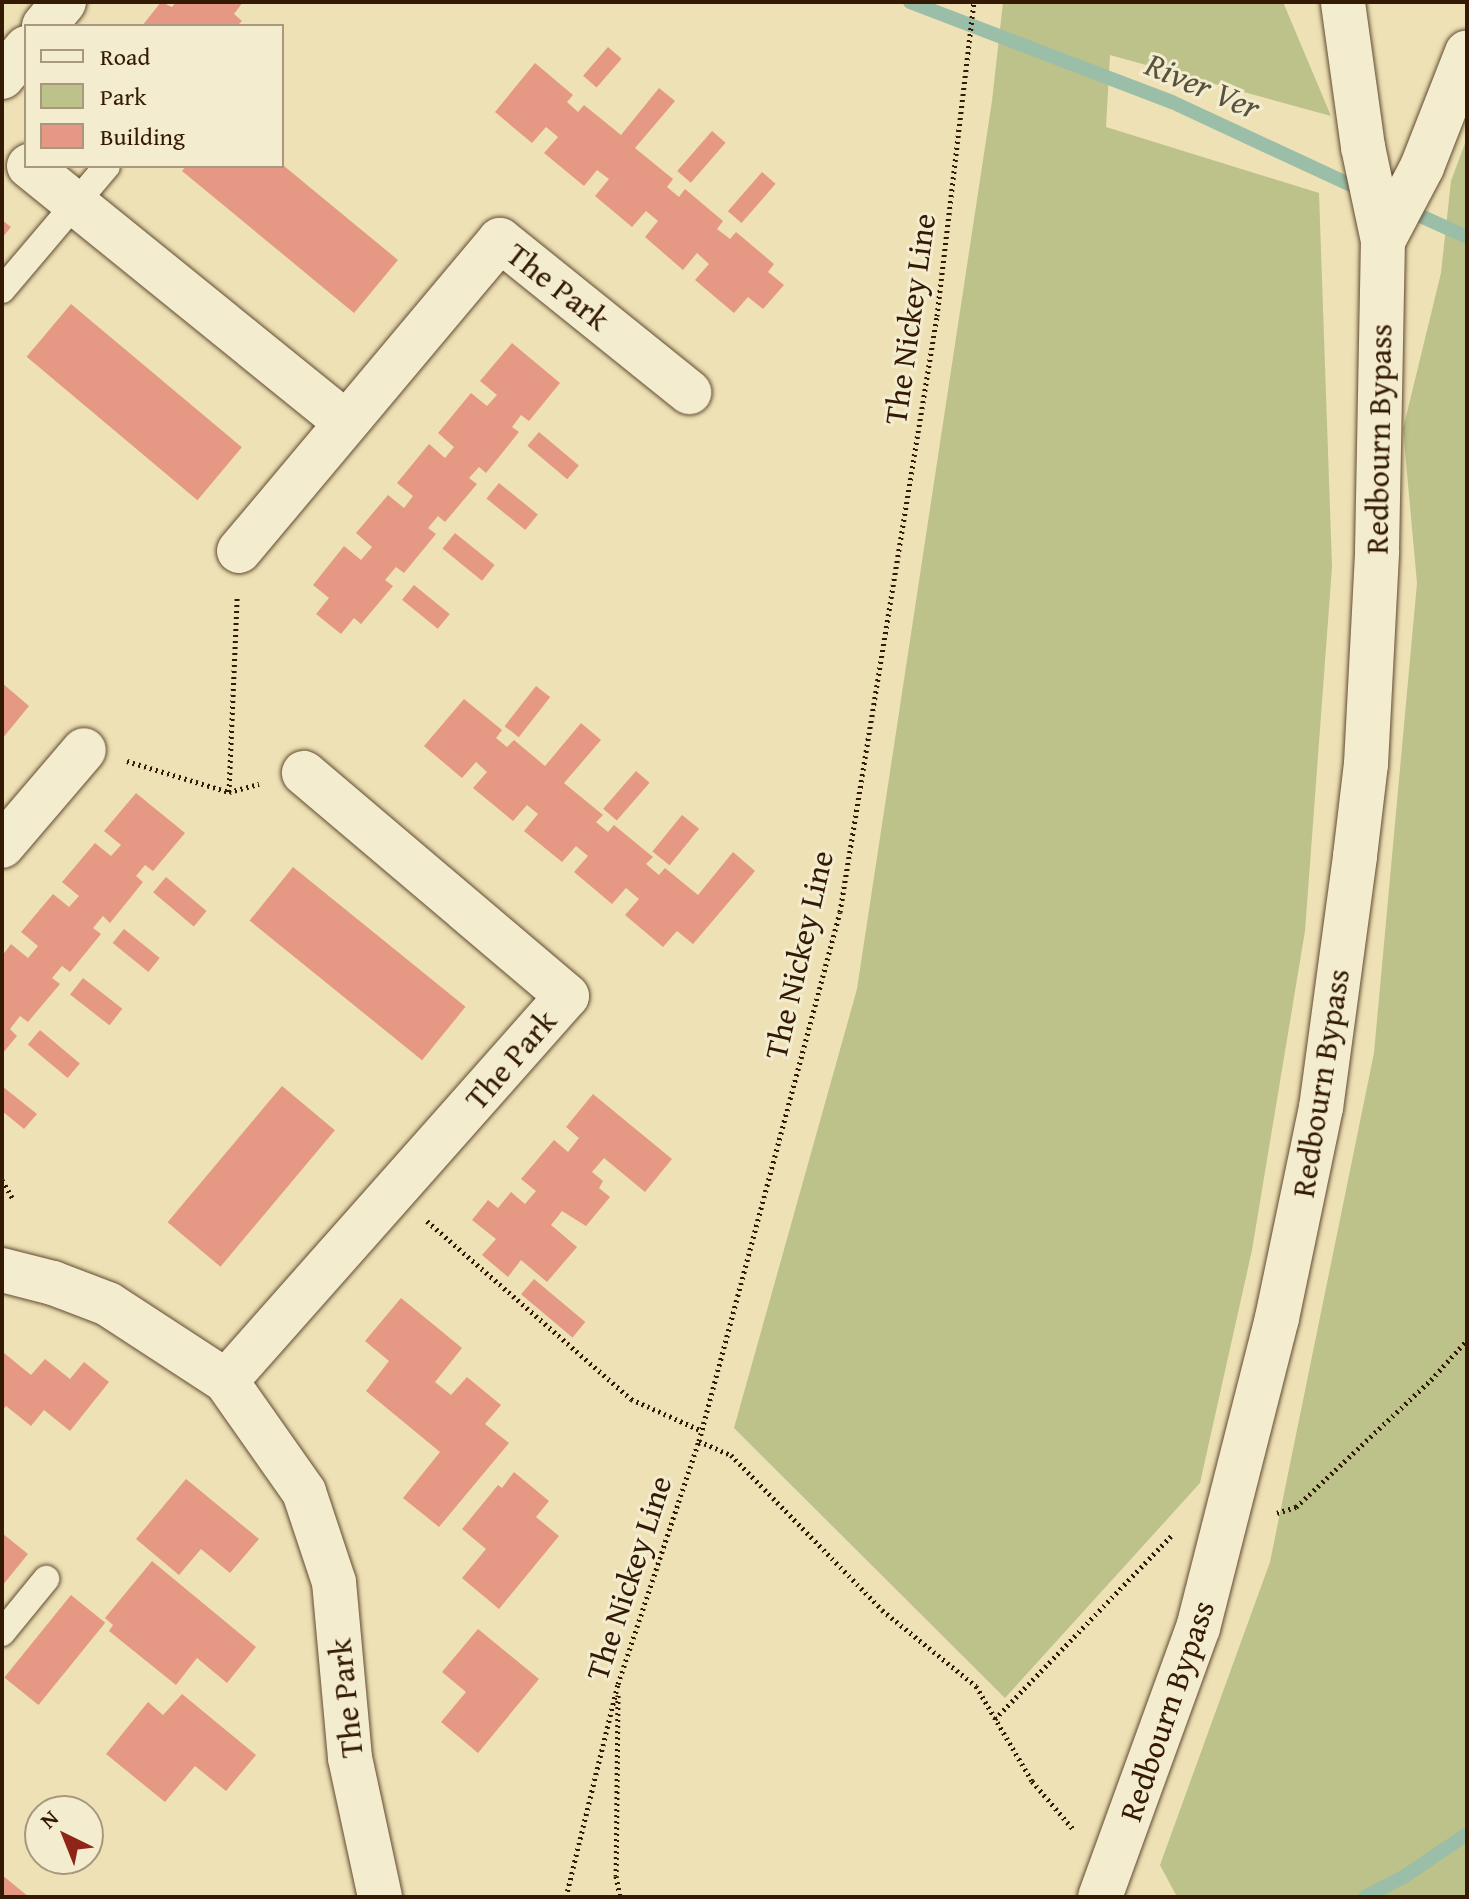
<!DOCTYPE html>
<html>
<head>
<meta charset="utf-8">
<style>
	body { margin:0 }
	#map { position:relative; width:1469px; height:1899px; overflow:hidden; background:#ede1b5; font-family:"Gentium Book Plus",serif }
	div>[style] { position:absolute }
	[style*='--x'] { left:calc(var(--x)*1px); top:calc(var(--y)*1px); width:calc(var(--w)*1px); rotate:calc(var(--a)*1deg) }
	.green>* { inset:0; background:#bdc18a }
	.stream>* { height:14px; margin:-7px; padding:0 7px; transform-origin:7px; border-radius:7px; background:#9abea7 }
	.building>* { inset:0; background:#e59985; transform-origin:0 0 }
	.path>* { height:5px; margin-top:-2.5px; transform-origin:0; background:repeating-linear-gradient(90deg,#341905 0 2px,transparent 0 6px) }
	.roads { filter:drop-shadow(0 0 2px #624b31) drop-shadow(0 0 2px #624b31) }
	.service>* { height:26px; margin:-13px; padding:0 13px; transform-origin:13px; border-radius:13px; background:#f3eccf }
	.minor>* { height:44px; margin:-22px; padding:0 22px; transform-origin:22px; border-radius:22px; background:#f3eccf }
	.secondary>* { height:44px; margin:-22px; padding:0 22px; transform-origin:22px; border-radius:22px; background:#f3eccf }
	span { translate:-50% -50%; white-space:nowrap; text-align:center; line-height:1.15; -webkit-text-stroke:6px #f3eccf; paint-order:stroke }
	.street-label { font-size:32px; color:#341905 }
	.water-label { font-size:34px; color:#58533e; font-style:italic }
	.frame { position:absolute; inset:0; border:4px solid #341905; pointer-events:none }
	.legend { position:absolute; left:24px; top:24px; width:260px; height:144px; box-sizing:border-box; background:#f3eccf; border:2px solid #a7987e; margin:0; padding:10px 14px; list-style:none; font-size:24px; color:#341905 }
	.legend li { display:flex; align-items:center; gap:16px; height:40px }
	.legend b { width:40px; border:2px solid #a7987e }
	.north { position:absolute; left:24px; top:1795px; width:80px; height:80px; box-sizing:border-box; background:#f3eccf; border:2px solid #a7987e; border-radius:50%; rotate:317deg; font-size:22px; font-weight:700; line-height:32px; text-align:center; color:#341905 }
	.north::after { content:''; display:block; margin:auto; width:28px; height:36px; background:#8f2418; clip-path:polygon(50% 0,100% 100%,50% 72%,0 100%) }
</style>
</head>
<body>
<div id="map">
	<div class="green">
		<i style="clip-path:polygon(1003px 2px,1283px 2px,1331px 116px,1110px 55px,1106px 127px,1319px 193px,1332px 567px,1305px 931px,1252px 1250px,1200px 1483px,1005px 1698px,734px 1428px,857px 989px,992px 101px)"></i>
		<i style="clip-path:polygon(1467px 138px,1467px 1897px,1177px 1897px,1160px 1865px,1270px 1562px,1374px 1053px,1417px 583px,1403px 429px,1441px 273px,1451px 181px)"></i>
	</div>
	<div class="stream">
		<i style="--x:910;--y:2;--w:280;--a:20.9"></i>
		<i style="--x:1172;--y:102;--w:212;--a:24.9"></i>
		<i style="--x:1405;--y:209;--w:68;--a:24.3"></i>
		<i style="--x:1365;--y:1897;--w:45;--a:-27.7"></i>
		<i style="--x:1405;--y:1876;--w:75;--a:-34.1"></i>
	</div>
	<div class="building">
		<i style="clip-path:polygon(161px 2px,172px 7px,176px 2px,243px 2px,234px 14px,242px 21px,237px 26px,142px 26px)"></i>
		<i style="left:608px;top:47px;width:18px;height:38px;rotate:41deg"></i>
		<i style="clip-path:polygon(535px 63px,573px 95px,567px 102px,578px 112px,584px 105px,621px 135px,659px 88px,675px 101px,635px 148px,673px 179px,667px 187px,679px 197px,685px 189px,723px 221px,717px 229px,730px 239px,736px 232px,774px 264px,768px 272px,784px 285px,763px 309px,748px 297px,734px 313px,695px 280px,709px 264px,697px 253px,683px 270px,645px 237px,658px 221px,646px 211px,632px 227px,595px 196px,609px 179px,597px 170px,584px 186px,544px 153px,558px 137px,546px 127px,532px 143px,495px 112px)"></i>
		<i style="left:712px;top:131px;width:18px;height:53px;rotate:41deg"></i>
		<i style="clip-path:polygon(186px 166px,284px 166px,398px 260px,354px 313px,182px 171px)"></i>
		<i style="left:762px;top:172px;width:18px;height:52px;rotate:41deg"></i>
		<i style="clip-path:polygon(2px 220px,11px 227px,2px 238px)"></i>
		<i style="left:71px;top:304px;width:223px;height:69px;rotate:40deg"></i>
		<i style="clip-path:polygon(512px 343px,560px 383px,529px 421px,521px 415px,512px 427px,519px 432px,486px 473px,479px 467px,469px 478px,477px 484px,445px 522px,438px 516px,428px 528px,436px 534px,404px 573px,396px 567px,385px 580px,393px 586px,361px 624px,354px 618px,341px 634px,316px 614px,329px 598px,313px 585px,344px 546px,361px 560px,372px 547px,356px 533px,388px 495px,404px 508px,413px 496px,397px 483px,429px 444px,445px 458px,454px 447px,438px 433px,471px 393px,487px 406px,497px 395px,480px 381px)"></i>
		<i style="left:539px;top:432px;width:52px;height:18px;rotate:40deg"></i>
		<i style="left:499px;top:483px;width:50px;height:20px;rotate:39deg"></i>
		<i style="left:455px;top:533px;width:51px;height:20px;rotate:39deg"></i>
		<i style="left:414px;top:585px;width:46px;height:19px;rotate:39deg"></i>
		<i style="clip-path:polygon(2px 683px,29px 706px,2px 739px)"></i>
		<i style="left:536px;top:686px;width:18px;height:51px;rotate:38deg"></i>
		<i style="clip-path:polygon(464px 699px,502px 730px,496px 738px,507px 747px,514px 740px,545px 766px,581px 723px,601px 740px,564px 783px,603px 815px,596px 822px,608px 832px,614px 825px,653px 857px,646px 864px,659px 875px,665px 868px,698px 895px,733px 852px,755px 871px,693px 944px,677px 931px,663px 947px,625px 915px,639px 899px,626px 888px,612px 904px,574px 872px,588px 856px,576px 846px,562px 862px,524px 831px,538px 814px,527px 805px,513px 821px,473px 788px,487px 772px,476px 762px,462px 778px,424px 746px)"></i>
		<i style="left:636px;top:771px;width:18px;height:50px;rotate:41deg"></i>
		<i style="clip-path:polygon(136px 793px,185px 833px,153px 871px,145px 865px,136px 876px,143px 882px,110px 923px,103px 916px,93px 928px,101px 934px,70px 972px,62px 966px,52px 978px,60px 984px,28px 1022px,20px 1016px,10px 1029px,17px 1036px,2px 1054px,2px 956px,11px 944px,28px 958px,38px 946px,21px 932px,53px 894px,69px 907px,79px 896px,62px 882px,95px 843px,111px 856px,121px 845px,104px 831px)"></i>
		<i style="left:682px;top:815px;width:22px;height:47px;rotate:39deg"></i>
		<i style="left:293px;top:867px;width:222px;height:69px;rotate:39deg"></i>
		<i style="left:166px;top:877px;width:53px;height:20px;rotate:40deg"></i>
		<i style="left:124px;top:929px;width:46px;height:18px;rotate:39deg"></i>
		<i style="left:83px;top:978px;width:50px;height:21px;rotate:38deg"></i>
		<i style="left:40px;top:1030px;width:52px;height:19px;rotate:40deg"></i>
		<i style="clip-path:polygon(2px 1086px,37px 1114px,24px 1129px,2px 1111px)"></i>
		<i style="left:282px;top:1086px;width:69px;height:178px;rotate:40deg"></i>
		<i style="clip-path:polygon(593px 1094px,672px 1159px,645px 1192px,604px 1158px,592px 1172px,603px 1181px,599px 1188px,610px 1197px,586px 1226px,562px 1211px,551px 1225px,577px 1247px,547px 1282px,521px 1260px,508px 1277px,482px 1255px,496px 1239px,472px 1220px,488px 1200px,498px 1208px,511px 1192px,525px 1204px,536px 1191px,521px 1179px,554px 1140px,568px 1152px,579px 1138px,566px 1127px)"></i>
		<i style="left:534px;top:1279px;width:67px;height:20px;rotate:40deg"></i>
		<i style="clip-path:polygon(401px 1298px,462px 1348px,435px 1382px,451px 1395px,467px 1377px,501px 1405px,485px 1424px,509px 1443px,439px 1527px,403px 1498px,440px 1452px,366px 1391px,389px 1361px,365px 1341px)"></i>
		<i style="clip-path:polygon(4px 1353px,31px 1375px,45px 1359px,70px 1379px,84px 1362px,109px 1382px,70px 1431px,44px 1410px,31px 1426px,6px 1406px,2px 1411px)"></i>
		<i style="clip-path:polygon(514px 1472px,549px 1501px,536px 1517px,559px 1536px,499px 1609px,462px 1578px,486px 1549px,462px 1529px,498px 1485px,502px 1488px)"></i>
		<i style="clip-path:polygon(186px 1479px,259px 1539px,230px 1573px,201px 1549px,179px 1575px,136px 1539px)"></i>
		<i style="clip-path:polygon(2px 1533px,28px 1554px,2px 1586px)"></i>
		<i style="clip-path:polygon(152px 1561px,256px 1647px,227px 1683px,197px 1658px,176px 1685px,109px 1631px,113px 1625px,105px 1618px)"></i>
		<i style="left:71px;top:1595px;width:44px;height:106px;rotate:39deg"></i>
		<i style="clip-path:polygon(478px 1629px,539px 1679px,478px 1753px,441px 1722px,466px 1692px,442px 1672px)"></i>
		<i style="clip-path:polygon(182px 1694px,256px 1755px,226px 1791px,195px 1766px,165px 1802px,106px 1754px,148px 1702px,163px 1715px)"></i>
		<i style="clip-path:polygon(2px 1875px,29px 1897px,2px 1897px)"></i>
	</div>
	<div class="path">
		<i style="--x:127;--y:761;--w:107;--a:16.9"></i>
		<i style="--x:229;--y:792;--w:31;--a:-15"></i>
		<i style="--x:229;--y:792;--w:194;--a:-87.6"></i>
		<i style="--x:2;--y:1180;--w:22;--a:60"></i>
		<i style="--x:427;--y:1221;--w:271;--a:41.1"></i>
		<i style="--x:631;--y:1399;--w:76;--a:24.2"></i>
		<i style="--x:699;--y:1441;--w:35;--a:24"></i>
		<i style="--x:731;--y:1455;--w:216;--a:45.7"></i>
		<i style="--x:882;--y:1610;--w:121;--a:39"></i>
		<i style="--x:976;--y:1686;--w:110;--a:59.5"></i>
		<i style="--x:1032;--y:1781;--w:65;--a:49.4"></i>
		<i style="--x:1277;--y:1513;--w:20;--a:-18"></i>
		<i style="--x:1296;--y:1507;--w:185;--a:-43.3"></i>
		<i style="--x:1431;--y:1380;--w:54;--a:-48"></i>
		<i style="--x:618;--y:1695;--w:181;--a:90.6"></i>
		<i style="--x:616;--y:1876;--w:21;--a:79"></i>
		<i style="--x:995;--y:1719;--w:257;--a:-46.1"></i>
		<i style="--x:566;--y:1897;--w:219;--a:-76.3"></i>
		<i style="--x:618;--y:1684;--w:256;--a:-71.6"></i>
		<i style="--x:699;--y:1441;--w:547;--a:-75.08"></i>
		<i style="--x:840;--y:912;--w:604;--a:-80.76"></i>
		<i style="--x:937;--y:316;--w:316;--a:-83.3"></i>
	</div>
	<div class="roads">
		<div class="service">
			<i style="--x:2;--y:290;--w:162;--a:-49.7"></i>
			<i style="--x:2;--y:1633;--w:70;--a:-50.8"></i>
		</div>
		<div class="minor">
			<i style="--x:44;--y:26;--w:31;--a:-50"></i>
			<i style="--x:2;--y:77;--w:38;--a:-50"></i>
			<i style="--x:29;--y:166;--w:408;--a:39"></i>
			<i style="--x:239;--y:551;--w:406;--a:-50"></i>
			<i style="--x:500;--y:240;--w:243;--a:38.8"></i>
			<i style="--x:2;--y:846;--w:126;--a:-49.5"></i>
			<i style="--x:2;--y:1270;--w:53;--a:14.3"></i>
			<i style="--x:53;--y:1283;--w:59;--a:20.9"></i>
			<i style="--x:108;--y:1304;--w:141;--a:33.1"></i>
			<i style="--x:226;--y:1381;--w:136;--a:54.9"></i>
			<i style="--x:304;--y:1492;--w:95;--a:71.6"></i>
			<i style="--x:334;--y:1582;--w:177;--a:84.8"></i>
			<i style="--x:350;--y:1758;--w:142;--a:77.8"></i>
			<i style="--x:226;--y:1381;--w:514;--a:-48.47"></i>
			<i style="--x:567;--y:996;--w:345;--a:-139.7"></i>
		</div>
		<div class="secondary">
			<i style="--x:1383;--y:241;--w:84;--a:-62.2"></i>
			<i style="--x:1422;--y:167;--w:123;--a:-68.6"></i>
			<i style="--x:1100;--y:1897;--w:286;--a:-70"></i>
			<i style="--x:1198;--y:1628;--w:320;--a:-75.7"></i>
			<i style="--x:1277;--y:1318;--w:215;--a:-78.2"></i>
			<i style="--x:1321;--y:1108;--w:254;--a:-82.3"></i>
			<i style="--x:1355;--y:856;--w:93;--a:-83.2"></i>
			<i style="--x:1366;--y:764;--w:213;--a:-87"></i>
			<i style="--x:1377;--y:551;--w:310;--a:-88.9"></i>
			<i style="--x:1383;--y:241;--w:96;--a:-102"></i>
			<i style="--x:1363;--y:147;--w:146;--a:-97.9"></i>
		</div>
	</div>
	<div class="street-label">
		<span style="left:558px;top:287px;rotate:38deg">The Park</span>
		<span style="left:910px;top:319px;rotate:-82deg">The Nickey Line</span>
		<span style="left:1379px;top:439px;rotate:-89deg">Redbourn Bypass</span>
		<span style="left:799px;top:955px;rotate:-77deg">The Nickey Line</span>
		<span style="left:511px;top:1060px;rotate:-49deg">The Park</span>
		<span style="left:1321px;top:1083px;rotate:-81deg">Redbourn Bypass</span>
		<span style="left:629px;top:1578px;rotate:-72deg">The Nickey Line</span>
		<span style="left:346px;top:1698px;rotate:-96deg">The Park</span>
		<span style="left:1167px;top:1711px;rotate:-71deg">Redbourn Bypass</span>
	</div>
	<div class="water-label">
		<span style="left:1203px;top:85px;rotate:23deg">River Ver</span>
	</div>
	<div class="frame"></div>
	<ul class="legend">
	<li><b style="height:10px;background:#f3eccf"></b>Road</li>
	<li><b style="height:22px;background:#bdc18a"></b>Park</li>
	<li><b style="height:22px;background:#e59985"></b>Building</li>
	</ul>
	<div class="north">N</div>
</div>
</body>
</html>
